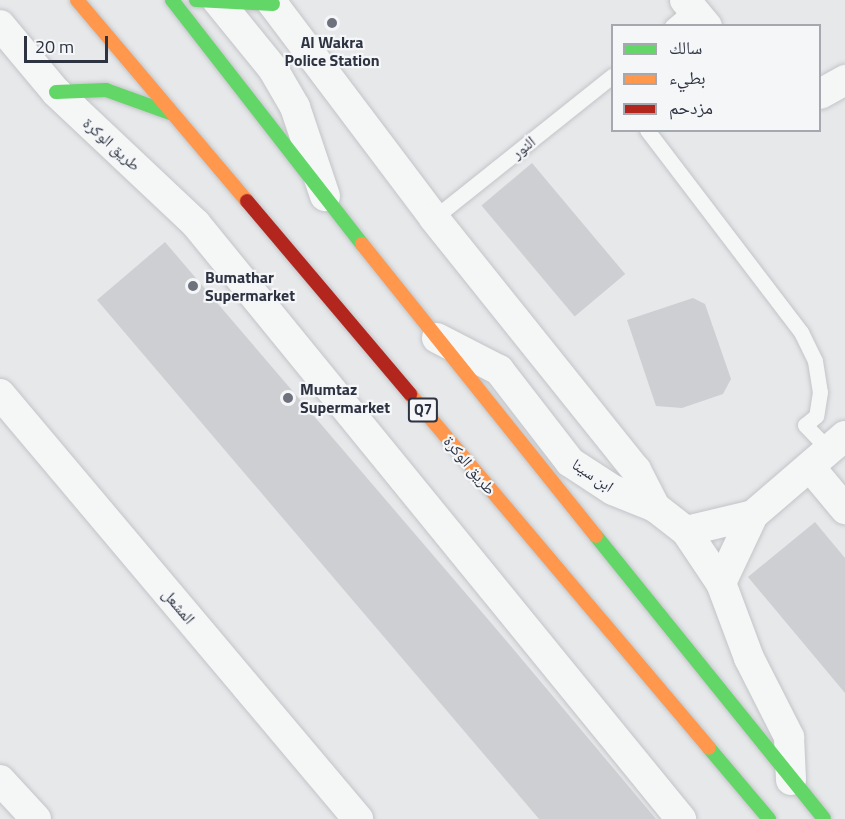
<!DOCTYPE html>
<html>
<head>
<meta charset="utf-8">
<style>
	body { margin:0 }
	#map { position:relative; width:845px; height:819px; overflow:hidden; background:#e6e8ea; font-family:"Titillium Web","Noto Naskh Arabic",sans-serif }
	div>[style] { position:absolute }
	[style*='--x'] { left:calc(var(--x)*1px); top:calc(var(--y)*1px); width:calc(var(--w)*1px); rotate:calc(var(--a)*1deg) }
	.building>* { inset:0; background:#cdcfd2; transform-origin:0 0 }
	.roads { filter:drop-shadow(0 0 2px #c3c4c7) drop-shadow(0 0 2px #c3c4c7) }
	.lane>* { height:15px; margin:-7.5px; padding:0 7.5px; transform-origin:7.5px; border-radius:7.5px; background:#f5f6f6 }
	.street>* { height:30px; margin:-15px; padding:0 15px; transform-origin:15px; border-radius:15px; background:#f5f6f6 }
	.fast>* { height:14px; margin:-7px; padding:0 7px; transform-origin:7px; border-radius:7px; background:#63d668 }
	.slow>* { height:14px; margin:-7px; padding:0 7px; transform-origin:7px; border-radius:7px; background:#ff974d }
	.jam>* { height:14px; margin:-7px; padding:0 7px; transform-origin:7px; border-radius:7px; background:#b3261e }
	.dots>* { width:16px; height:16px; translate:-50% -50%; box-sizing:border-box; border:3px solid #f4f6f8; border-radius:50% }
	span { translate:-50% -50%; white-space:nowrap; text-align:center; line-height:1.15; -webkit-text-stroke:4.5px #f4f6f8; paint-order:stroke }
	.shield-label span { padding:2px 4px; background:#f4f6f8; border:2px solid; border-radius:4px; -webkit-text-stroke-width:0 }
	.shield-label { font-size:15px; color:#2e3342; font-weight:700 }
	.poi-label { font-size:16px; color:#2e3342; font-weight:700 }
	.left { translate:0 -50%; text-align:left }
	.street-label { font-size:16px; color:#2e3342 }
	.legend { position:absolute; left:611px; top:24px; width:210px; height:108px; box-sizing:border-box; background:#f4f6f8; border:2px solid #a5a8af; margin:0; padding:8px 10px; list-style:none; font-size:18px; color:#2e3342 }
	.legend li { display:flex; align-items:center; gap:12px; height:30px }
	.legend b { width:30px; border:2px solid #a5a8af }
	.scale { position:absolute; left:24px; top:36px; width:84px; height:27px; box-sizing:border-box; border:3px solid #2e3342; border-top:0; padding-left:8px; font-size:18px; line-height:21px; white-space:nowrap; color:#2e3342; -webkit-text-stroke:4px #f4f6f8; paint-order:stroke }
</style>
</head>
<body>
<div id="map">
	<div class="building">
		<i style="left:532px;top:163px;width:145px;height:66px;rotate:50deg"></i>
		<i style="clip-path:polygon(165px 242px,504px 638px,656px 819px,539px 819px,97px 300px)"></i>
		<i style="clip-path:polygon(693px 298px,705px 304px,731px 379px,723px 394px,682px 408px,656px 406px,627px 320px)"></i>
		<i style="clip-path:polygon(815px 522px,845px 558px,845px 693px,748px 577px)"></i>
	</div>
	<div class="roads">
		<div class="lane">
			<i style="--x:672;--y:26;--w:26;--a:-40"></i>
			<i style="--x:647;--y:130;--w:254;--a:52.7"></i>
			<i style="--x:801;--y:332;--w:32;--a:64"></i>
			<i style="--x:815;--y:361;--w:31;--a:81"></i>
			<i style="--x:820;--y:392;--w:24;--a:99"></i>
			<i style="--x:816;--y:416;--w:14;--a:141"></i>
			<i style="--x:805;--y:425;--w:35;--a:46"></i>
			<i style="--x:434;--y:218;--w:228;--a:-38.6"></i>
		</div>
		<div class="street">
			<i style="--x:217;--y:0;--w:89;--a:50.9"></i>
			<i style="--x:273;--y:69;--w:44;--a:59.9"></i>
			<i style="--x:295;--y:107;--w:94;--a:71.4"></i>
			<i style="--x:270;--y:0;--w:273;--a:53"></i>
			<i style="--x:434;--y:218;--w:323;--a:51.3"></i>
			<i style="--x:636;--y:470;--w:42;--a:62.8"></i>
			<i style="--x:685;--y:0;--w:34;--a:50"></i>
			<i style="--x:0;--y:25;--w:87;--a:50.1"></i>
			<i style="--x:56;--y:92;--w:192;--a:43.3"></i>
			<i style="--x:196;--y:224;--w:768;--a:50.82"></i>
			<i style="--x:820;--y:94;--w:29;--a:-29"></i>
			<i style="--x:437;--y:338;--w:70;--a:27.3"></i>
			<i style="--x:499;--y:370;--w:116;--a:52.3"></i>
			<i style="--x:570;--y:462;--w:51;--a:33.1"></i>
			<i style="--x:613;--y:490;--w:45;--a:22"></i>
			<i style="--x:655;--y:507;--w:39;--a:38"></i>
			<i style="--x:686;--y:531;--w:69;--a:-13.4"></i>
			<i style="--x:753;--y:515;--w:121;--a:-40.7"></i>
			<i style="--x:0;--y:394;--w:556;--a:49.89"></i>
			<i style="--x:810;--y:467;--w:55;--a:50.2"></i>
			<i style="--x:753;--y:515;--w:75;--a:115.2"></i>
			<i style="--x:721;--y:583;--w:80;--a:69.5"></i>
			<i style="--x:749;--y:658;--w:89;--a:63.1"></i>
			<i style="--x:789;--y:737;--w:43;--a:87.3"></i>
			<i style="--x:686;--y:531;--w:63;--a:56.1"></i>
			<i style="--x:0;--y:780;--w:53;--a:47.3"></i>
		</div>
		<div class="fast">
			<i style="--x:172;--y:0;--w:309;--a:52.1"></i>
			<i style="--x:196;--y:0;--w:77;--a:3"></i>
			<i style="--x:56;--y:92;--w:50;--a:-2.3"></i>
			<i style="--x:106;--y:90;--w:68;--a:19.8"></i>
			<i style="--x:596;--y:536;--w:363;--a:51.1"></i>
			<i style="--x:709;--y:748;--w:93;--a:49.8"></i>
		</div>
		<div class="slow">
			<i style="--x:77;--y:0;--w:263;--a:49.8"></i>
			<i style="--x:362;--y:244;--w:374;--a:51.3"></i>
			<i style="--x:410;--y:394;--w:463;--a:49.8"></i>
		</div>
		<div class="jam">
			<i style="--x:247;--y:201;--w:253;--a:49.8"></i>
		</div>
	</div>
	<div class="dots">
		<i style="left:332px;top:23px;background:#6e727d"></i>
		<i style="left:193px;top:286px;background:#6e727d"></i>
		<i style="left:288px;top:398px;background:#6e727d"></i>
	</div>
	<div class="shield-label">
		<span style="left:423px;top:410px">Q7</span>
	</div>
	<div class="poi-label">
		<span style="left:332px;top:51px">Al Wakra<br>Police Station</span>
		<span class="left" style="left:205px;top:286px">Bumathar<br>Supermarket</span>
		<span class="left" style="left:300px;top:398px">Mumtaz<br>Supermarket</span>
	</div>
	<div class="street-label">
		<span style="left:112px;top:144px;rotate:42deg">طريق الوكرة</span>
		<span style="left:523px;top:147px;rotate:-38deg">النور</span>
		<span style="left:470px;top:465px;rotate:50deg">طريق الوكرة</span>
		<span style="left:593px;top:475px;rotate:34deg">ابن سينا</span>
		<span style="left:179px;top:606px;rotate:50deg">المشعل</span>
	</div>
	<ul class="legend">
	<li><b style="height:8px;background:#63d668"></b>سالك</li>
	<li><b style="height:8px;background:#ff974d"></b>بطيء</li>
	<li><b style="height:8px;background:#b3261e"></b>مزدحم</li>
	</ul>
	<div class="scale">20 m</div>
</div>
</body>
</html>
